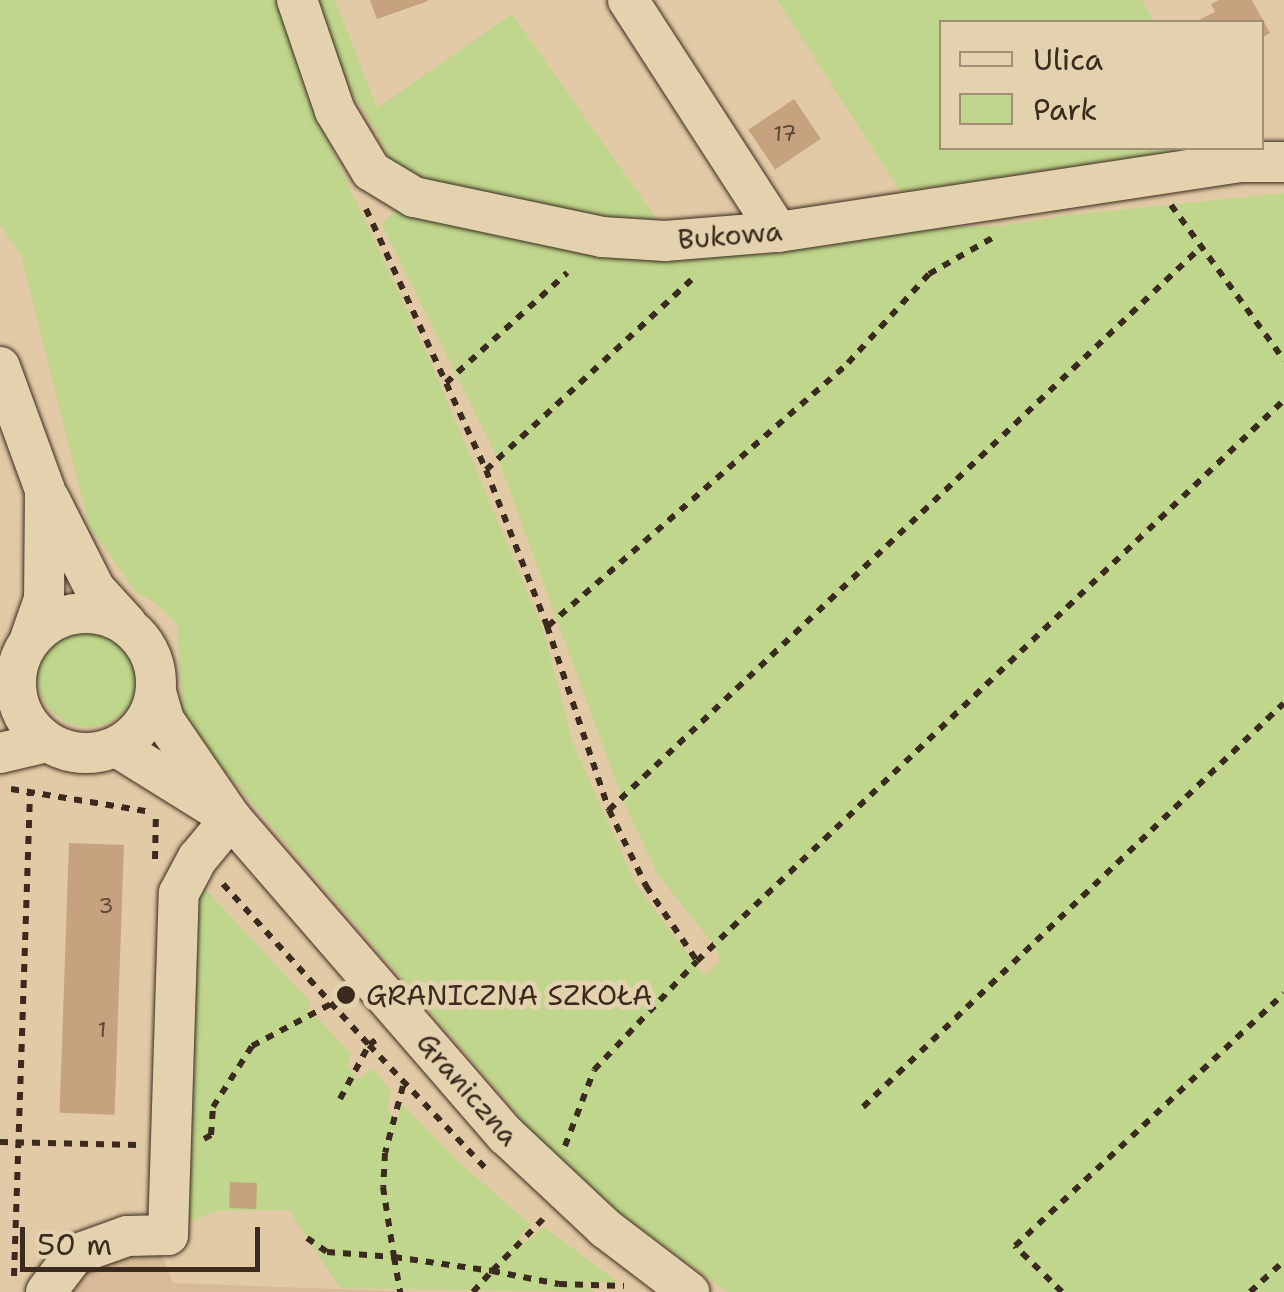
<!DOCTYPE html>
<html>
<head>
<meta charset="utf-8">
<style>
	body { margin:0 }
	#map { position:relative; width:1284px; height:1292px; overflow:hidden; background:#e3caa6; font-family:"Shantell Sans",sans-serif }
	div>[style] { position:absolute }
	[style*='--x'] { left:calc(var(--x)*1px); top:calc(var(--y)*1px); width:calc(var(--w)*1px); rotate:calc(var(--a)*1deg) }
	.built>* { inset:0; background:#d7bb98 }
	.green>* { inset:0; background:#bfd68c }
	.round { border-radius:50% }
	.building>* { inset:0; background:#c6a27f; transform-origin:0 0 }
	.path>* { height:6px; margin-top:-3px; transform-origin:0; background:repeating-linear-gradient(90deg,#3b2a1e 0 8px,transparent 0 16px) }
	.roads { filter:drop-shadow(0 0 2px #3b2a1e) drop-shadow(0 0 2px #3b2a1e) }
	.minor>* { height:40px; margin:-20px; padding:0 20px; transform-origin:20px; border-radius:20px; background:#e4d2af }
	.minor>.ring { margin:-20px; padding:0; box-sizing:content-box; background:none; border:40px solid #e4d2af; border-radius:50% }
	.dots>* { width:28px; height:28px; translate:-50% -50%; box-sizing:border-box; border:5px solid #e4d2af; border-radius:50% }
	span { translate:-50% -50%; white-space:nowrap; text-align:center; line-height:1.15; -webkit-text-stroke:10px #e4d2af; paint-order:stroke }
	.number-label { font-size:22px; color:#5e4836 }
	.number-label span { -webkit-text-stroke-width:0 }
	.street-label { font-size:28px; color:#3b2a1e }
	.poi-label { font-size:28px; color:#3b2a1e }
	.left { translate:0 -50%; text-align:left }
	.legend { position:absolute; left:939px; top:20px; width:325px; height:130px; box-sizing:border-box; background:#e4d2af; border:2px solid #a08f75; margin:0; padding:12px 18px; list-style:none; font-size:30px; color:#3b2a1e }
	.legend li { display:flex; align-items:center; gap:20px; height:50px }
	.legend b { width:50px; border:2px solid #a08f75 }
	.scale { position:absolute; left:20px; top:1227px; width:240px; height:45px; box-sizing:border-box; border:5px solid #3b2a1e; border-top:0; padding-left:12px; font-size:30px; line-height:35px; white-space:nowrap; color:#3b2a1e; -webkit-text-stroke:8px #e4d2af; paint-order:stroke }
</style>
</head>
<body>
<div id="map">
	<div class="built">
		<i style="clip-path:polygon(144px 1246px,162px 1256px,173px 1283px,418px 1292px,60px 1292px,73px 1268px)"></i>
	</div>
	<div class="green">
		<i style="clip-path:polygon(0 0,279px 0,304px 90px,430px 360px,543px 629px,573px 743px,635px 883px,704px 976px,720px 961px,714px 945px,658px 875px,622px 798px,498px 459px,381px 223px,402px 207px,852px 241px,932px 227px,1003px 226px,1068px 215px,1284px 193px,1284px 1292px,728px 1292px,618px 1212px,542px 1143px,183px 722px,177px 624px,156px 603px,136px 592px,89px 525px,21px 255px,0 225px)"></i>
		<i style="clip-path:polygon(308px 0,335px 0,377px 108px,512px 14px,665px 231px,433px 189px,392px 165px,375px 129px,323px 49px)"></i>
		<i style="clip-path:polygon(777px 0,1142px 0,1154px 22px,942px 22px,942px 148px,1197px 148px,901px 192px)"></i>
		<i class="round" style="left:38px;top:627px;width:100px;height:100px"></i>
		<i style="clip-path:polygon(199px 882px,309px 1001px,308px 1016px,319px 1019px,351px 1054px,347px 1066px,358px 1079px,373px 1068px,391px 1092px,387px 1110px,397px 1121px,402px 1104px,459px 1162px,531px 1225px,518px 1237px,526px 1243px,543px 1226px,619px 1283px,583px 1282px,595px 1292px,340px 1288px,289px 1210px,215px 1211px,190px 1221px,178px 1200px)"></i>
	</div>
	<div class="building">
		<i style="clip-path:polygon(370px 0,428px 0,428px 1px,377px 19px)"></i>
		<i style="clip-path:polygon(1219px 0,1252px 0,1270px 33px,1262px 38px,1262px 22px,1202px 22px,1200px 19px,1215px 12px,1211px 4px)"></i>
		<i style="left:794px;top:99px;width:48px;height:55px;rotate:56deg"></i>
		<i style="left:69px;top:843px;width:55px;height:270px;rotate:2deg"></i>
		<i style="left:230px;top:1182px;width:27px;height:26px;rotate:2deg"></i>
	</div>
	<div class="path">
		<i style="--x:1171;--y:205;--w:192;--a:53.9"></i>
		<i style="--x:366;--y:209;--w:287;--a:65.3"></i>
		<i style="--x:486;--y:470;--w:168;--a:68.6"></i>
		<i style="--x:547;--y:626;--w:194;--a:71.4"></i>
		<i style="--x:609;--y:810;--w:85;--a:64"></i>
		<i style="--x:646;--y:886;--w:91;--a:55.8"></i>
		<i style="--x:446;--y:383;--w:164;--a:-42.3"></i>
		<i style="--x:486;--y:470;--w:280;--a:-42.8"></i>
		<i style="--x:548;--y:626;--w:399;--a:-41.2"></i>
		<i style="--x:848;--y:363;--w:120;--a:-47.7"></i>
		<i style="--x:929;--y:274;--w:73;--a:-29.7"></i>
		<i style="--x:11;--y:789;--w:142;--a:9.3"></i>
		<i style="--x:609;--y:810;--w:817;--a:-43.56"></i>
		<i style="--x:155;--y:859;--w:46;--a:-88.8"></i>
		<i style="--x:223;--y:884;--w:217;--a:47.8"></i>
		<i style="--x:369;--y:1045;--w:10;--a:-37"></i>
		<i style="--x:403;--y:1086;--w:69;--a:105"></i>
		<i style="--x:385;--y:1153;--w:34;--a:93"></i>
		<i style="--x:383;--y:1187;--w:71;--a:81.1"></i>
		<i style="--x:394;--y:1257;--w:99;--a:8.1"></i>
		<i style="--x:340;--y:1099;--w:61;--a:-61.8"></i>
		<i style="--x:369;--y:1045;--w:173;--a:46.6"></i>
		<i style="--x:863;--y:1107;--w:583;--a:-43.82"></i>
		<i style="--x:204;--y:1139;--w:8;--a:-30"></i>
		<i style="--x:211;--y:1135;--w:28;--a:-86"></i>
		<i style="--x:213;--y:1107;--w:72;--a:-57.4"></i>
		<i style="--x:252;--y:1046;--w:89;--a:-28"></i>
		<i style="--x:0;--y:1142;--w:139;--a:1.2"></i>
		<i style="--x:565;--y:1146;--w:81;--a:-69.1"></i>
		<i style="--x:594;--y:1070;--w:150;--a:-46.6"></i>
		<i style="--x:697;--y:961;--w:812;--a:-43.7"></i>
		<i style="--x:543;--y:1219;--w:73;--a:134.4"></i>
		<i style="--x:492;--y:1271;--w:68;--a:11"></i>
		<i style="--x:559;--y:1284;--w:65;--a:1.8"></i>
		<i style="--x:307;--y:1238;--w:24;--a:35"></i>
		<i style="--x:327;--y:1252;--w:67;--a:4.3"></i>
		<i style="--x:394;--y:1257;--w:36;--a:80"></i>
		<i style="--x:14;--y:1276;--w:482;--a:-88.1"></i>
		<i style="--x:473;--y:1292;--w:27;--a:-48"></i>
		<i style="--x:1062;--y:1292;--w:66;--a:-135.6"></i>
		<i style="--x:1015;--y:1246;--w:369;--a:-43.2"></i>
		<i style="--x:1250;--y:1292;--w:46;--a:-42.4"></i>
	</div>
	<div class="roads">
		<div class="minor">
			<i style="--x:297;--y:0;--w:117;--a:71.1"></i>
			<i style="--x:335;--y:111;--w:70;--a:59"></i>
			<i style="--x:371;--y:171;--w:50;--a:31.2"></i>
			<i style="--x:414;--y:197;--w:192;--a:12"></i>
			<i style="--x:602;--y:237;--w:63;--a:3.6"></i>
			<i style="--x:665;--y:241;--w:113;--a:-4.6"></i>
			<i style="--x:778;--y:232;--w:468;--a:-8.6"></i>
			<i style="--x:1241;--y:162;--w:43;--a:0"></i>
			<i style="--x:628;--y:0;--w:276;--a:57.1"></i>
			<i style="--x:0;--y:367;--w:131;--a:69.9"></i>
			<i style="--x:45;--y:490;--w:109;--a:90.5"></i>
			<i style="--x:44;--y:599;--w:42;--a:109.3"></i>
			<i style="--x:50;--y:500;--w:100;--a:63.2"></i>
			<i style="--x:95;--y:589;--w:47;--a:47.6"></i>
			<i class="ring" style="left:16px;top:613px;width:100px;height:100px"></i>
			<i style="--x:156;--y:692;--w:29;--a:74"></i>
			<i style="--x:164;--y:720;--w:119;--a:55.6"></i>
			<i style="--x:231;--y:818;--w:420;--a:49.1"></i>
			<i style="--x:506;--y:1135;--w:136;--a:43.2"></i>
			<i style="--x:605;--y:1228;--w:106;--a:37.3"></i>
			<i style="--x:0;--y:753;--w:48;--a:-13.2"></i>
			<i style="--x:46;--y:1292;--w:46;--a:-52.9"></i>
			<i style="--x:74;--y:1255;--w:56;--a:-19.7"></i>
			<i style="--x:127;--y:1236;--w:41;--a:-1.4"></i>
			<i style="--x:168;--y:1235;--w:342;--a:-88.2"></i>
			<i style="--x:179;--y:893;--w:40;--a:-62"></i>
			<i style="--x:198;--y:858;--w:52;--a:-50.5"></i>
			<i style="--x:231;--y:818;--w:134;--a:-148.1"></i>
		</div>
	</div>
	<div class="dots">
		<i style="left:346px;top:995px;background:#3b2a1e"></i>
	</div>
	<div class="number-label">
		<span style="left:785px;top:134px">17</span>
		<span style="left:106px;top:906px">3</span>
		<span style="left:102px;top:1030px">1</span>
	</div>
	<div class="street-label">
		<span style="left:730px;top:235px;rotate:-5deg">Bukowa</span>
		<span style="left:468px;top:1089px;rotate:49deg">Graniczna</span>
	</div>
	<div class="poi-label">
		<span class="left" style="left:366px;top:995px">GRANICZNA SZKOŁA</span>
	</div>
	<ul class="legend">
	<li><b style="height:12px;background:#e4d2af"></b>Ulica</li>
	<li><b style="height:28px;background:#bfd68c"></b>Park</li>
	</ul>
	<div class="scale">50 m</div>
</div>
</body>
</html>
